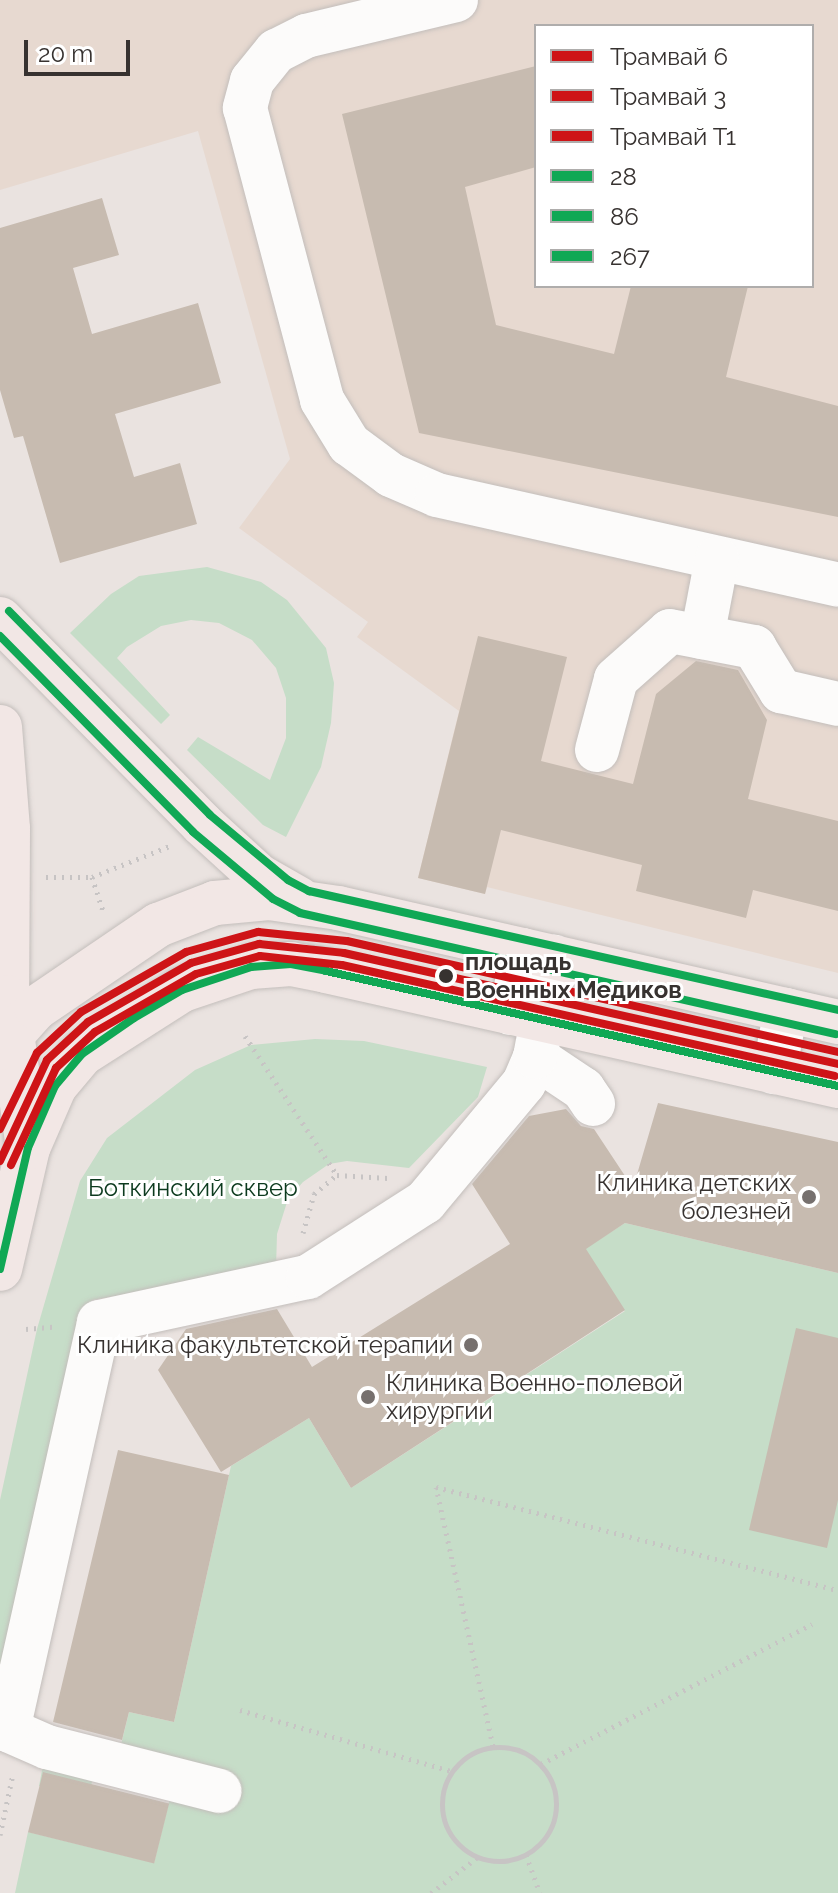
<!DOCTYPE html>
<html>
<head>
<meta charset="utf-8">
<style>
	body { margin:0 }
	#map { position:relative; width:838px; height:1893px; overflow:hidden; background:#eae3e0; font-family:Raleway,sans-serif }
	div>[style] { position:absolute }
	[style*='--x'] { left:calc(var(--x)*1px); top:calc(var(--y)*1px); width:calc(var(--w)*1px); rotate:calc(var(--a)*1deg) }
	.education>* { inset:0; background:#e7d9d0 }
	.green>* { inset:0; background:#c6ddc8 }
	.building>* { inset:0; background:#c7bbb0; transform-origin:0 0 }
	.path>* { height:5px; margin-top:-2.5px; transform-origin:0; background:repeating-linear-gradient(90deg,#c7c4c4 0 2px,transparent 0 8px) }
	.path>.ring { margin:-2.5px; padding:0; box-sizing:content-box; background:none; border:5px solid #c7c4c4; border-radius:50% }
	.roads { filter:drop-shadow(0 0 2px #c3bebb) drop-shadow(0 0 2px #c3bebb) }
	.minor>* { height:44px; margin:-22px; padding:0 22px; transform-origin:22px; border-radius:22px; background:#fcfbfa }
	.major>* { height:44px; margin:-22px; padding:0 22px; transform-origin:22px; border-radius:22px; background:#f2e7e5 }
	.bus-1>* { height:8px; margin:-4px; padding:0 4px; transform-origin:4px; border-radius:4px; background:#10a855 }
	.bus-2>* { height:8px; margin:-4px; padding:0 4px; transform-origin:4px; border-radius:4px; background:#10a855 }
	.bus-3>* { height:8px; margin:-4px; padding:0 4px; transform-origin:4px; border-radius:4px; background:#10a855 }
	.tram-1>* { height:8px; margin:-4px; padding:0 4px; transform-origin:4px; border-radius:4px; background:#ce1417 }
	.tram-2>* { height:8px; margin:-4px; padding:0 4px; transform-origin:4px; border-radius:4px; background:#ce1417 }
	.tram-3>* { height:8px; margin:-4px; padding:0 4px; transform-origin:4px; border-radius:4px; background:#ce1417 }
	.dots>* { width:22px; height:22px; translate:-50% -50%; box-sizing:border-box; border:4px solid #fff; border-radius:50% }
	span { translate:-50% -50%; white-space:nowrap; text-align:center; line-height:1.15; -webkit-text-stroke:6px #fff; paint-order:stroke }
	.stop-label { font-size:24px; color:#373230; font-weight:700 }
	.left { translate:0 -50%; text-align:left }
	.poi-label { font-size:24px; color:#373230 }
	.right { translate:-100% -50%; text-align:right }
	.park-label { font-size:24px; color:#0c3a1e }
	.legend { position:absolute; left:534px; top:24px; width:280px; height:264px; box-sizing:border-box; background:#fff; border:2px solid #afadac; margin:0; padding:10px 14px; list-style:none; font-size:24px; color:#373230 }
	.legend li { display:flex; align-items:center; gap:16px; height:40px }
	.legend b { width:40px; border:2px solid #afadac }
	.scale { position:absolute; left:24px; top:40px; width:106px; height:36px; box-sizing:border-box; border:4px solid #373230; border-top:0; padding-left:10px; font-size:24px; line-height:28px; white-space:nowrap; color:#373230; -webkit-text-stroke:6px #fff; paint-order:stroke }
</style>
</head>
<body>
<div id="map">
	<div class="education">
		<i style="clip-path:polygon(evenodd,0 0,838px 0,838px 973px,487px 887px,485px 894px,418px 878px,459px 711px,357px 637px,368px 622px,239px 528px,290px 459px,198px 131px,0 190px,0 0,536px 26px,812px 26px,812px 286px,536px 286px,536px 26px)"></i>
	</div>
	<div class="green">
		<i style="clip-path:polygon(207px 567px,261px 582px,287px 600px,326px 648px,334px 683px,331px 723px,321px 767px,286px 837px,263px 825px,187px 750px,198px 737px,270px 780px,286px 738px,286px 698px,276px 668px,252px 640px,219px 623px,191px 620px,161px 626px,127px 647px,117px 658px,170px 715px,161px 724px,70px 633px,111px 594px,139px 576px)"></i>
		<i style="clip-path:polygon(315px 1039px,364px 1041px,487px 1067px,478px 1097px,409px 1168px,347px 1161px,329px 1164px,303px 1182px,288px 1199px,277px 1234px,276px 1269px,92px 1300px,0 1702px,0 1500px,37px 1329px,80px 1181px,107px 1138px,195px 1070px,251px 1045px)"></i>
		<i style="clip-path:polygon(625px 1223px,838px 1273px,838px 1893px,15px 1893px,28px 1832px,154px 1863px,171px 1794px,94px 1774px,88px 1798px,39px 1786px,48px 1739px,118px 1757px,129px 1712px,174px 1722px,231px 1466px,309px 1418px,351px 1488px,625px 1311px,550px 1271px)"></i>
	</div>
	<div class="building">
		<i style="clip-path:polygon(536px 66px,536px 167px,465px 187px,496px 325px,614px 354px,631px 286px,748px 286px,726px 377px,838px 406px,838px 517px,419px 433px,342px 114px)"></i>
		<i style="clip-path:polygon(102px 198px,119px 255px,73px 268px,92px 334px,198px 303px,221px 383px,115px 414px,134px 477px,180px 463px,197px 524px,60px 563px,23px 436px,14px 438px,0 390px,0 228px)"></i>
		<i style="clip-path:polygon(478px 636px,567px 657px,541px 761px,633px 784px,656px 694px,696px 661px,738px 670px,767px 720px,748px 799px,838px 821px,838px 911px,753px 890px,746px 918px,636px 891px,642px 865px,501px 830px,485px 894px,418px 878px)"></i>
		<i style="clip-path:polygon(658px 1103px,838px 1142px,838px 1273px,625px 1223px,586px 1249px,625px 1310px,351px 1488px,309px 1418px,221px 1472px,158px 1370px,186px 1329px,277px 1309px,312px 1367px,510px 1244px,472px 1184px,529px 1116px,566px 1109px,581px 1126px,594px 1129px,633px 1188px)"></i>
		<i style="clip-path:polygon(796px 1328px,838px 1338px,838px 1500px,827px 1548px,749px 1530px)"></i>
		<i style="clip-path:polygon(118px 1450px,229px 1475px,174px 1722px,129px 1712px,122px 1740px,53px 1722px)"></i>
		<i style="left:43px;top:1772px;width:130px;height:62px;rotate:14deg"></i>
	</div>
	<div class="path">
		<i style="--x:46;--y:877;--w:46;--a:0"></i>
		<i style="--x:92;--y:877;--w:84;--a:-21.7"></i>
		<i style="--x:92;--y:877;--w:38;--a:72"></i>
		<i style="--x:245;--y:1036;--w:167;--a:56.5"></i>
		<i style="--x:303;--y:1233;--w:41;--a:-74.2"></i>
		<i style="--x:314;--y:1194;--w:30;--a:-40"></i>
		<i style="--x:337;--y:1175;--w:51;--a:3.4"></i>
		<i style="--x:26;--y:1329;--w:32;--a:-5"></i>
		<i style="--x:240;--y:1710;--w:221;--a:16.1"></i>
		<i style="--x:493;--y:1746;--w:265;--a:-102.4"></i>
		<i style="--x:436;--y:1487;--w:415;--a:14.4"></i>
		<i class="ring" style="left:442px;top:1747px;width:109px;height:109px"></i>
		<i style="--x:541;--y:1764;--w:305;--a:-27.3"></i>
		<i style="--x:0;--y:1835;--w:62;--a:-78"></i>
		<i style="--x:526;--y:1855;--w:40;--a:69.8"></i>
		<i style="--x:431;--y:1893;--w:59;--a:-37.5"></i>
	</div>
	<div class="roads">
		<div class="minor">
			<i style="--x:456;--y:0;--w:154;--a:166.5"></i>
			<i style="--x:306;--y:36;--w:34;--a:153"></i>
			<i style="--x:276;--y:51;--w:38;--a:129"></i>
			<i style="--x:252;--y:81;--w:28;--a:105"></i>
			<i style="--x:245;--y:108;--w:302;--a:75.2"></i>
			<i style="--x:322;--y:400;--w:52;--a:58.5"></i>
			<i style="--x:349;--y:444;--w:52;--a:36.4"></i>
			<i style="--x:391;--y:475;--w:50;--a:23.5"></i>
			<i style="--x:437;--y:495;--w:411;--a:12.6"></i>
			<i style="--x:702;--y:637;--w:80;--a:-79.2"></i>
			<i style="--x:597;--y:750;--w:73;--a:-75"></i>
			<i style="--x:616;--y:679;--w:72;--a:-41.6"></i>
			<i style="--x:670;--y:631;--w:86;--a:10.8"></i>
			<i style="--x:754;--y:647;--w:52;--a:58.5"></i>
			<i style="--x:781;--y:691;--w:58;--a:12.8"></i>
			<i style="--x:511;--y:1013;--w:64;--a:-79.2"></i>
			<i style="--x:535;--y:1057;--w:58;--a:33.7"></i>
			<i style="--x:583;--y:1089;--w:18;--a:56"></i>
			<i style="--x:774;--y:1072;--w:63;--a:-79"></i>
			<i style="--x:0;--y:1728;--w:8;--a:14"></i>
			<i style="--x:8;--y:1730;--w:418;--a:-77.4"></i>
			<i style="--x:99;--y:1322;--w:214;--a:-12.2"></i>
			<i style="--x:308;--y:1277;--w:139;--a:-32.7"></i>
			<i style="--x:425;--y:1202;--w:155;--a:-50.2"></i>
			<i style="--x:524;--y:1083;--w:28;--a:-67"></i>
			<i style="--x:535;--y:1057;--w:102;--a:-79.2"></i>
			<i style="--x:8;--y:1730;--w:43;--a:23.6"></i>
			<i style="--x:47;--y:1747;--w:178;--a:14.3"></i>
		</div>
		<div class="major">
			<i style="--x:0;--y:619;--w:288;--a:45.4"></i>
			<i style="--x:202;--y:824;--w:77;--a:42.4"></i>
			<i style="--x:259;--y:876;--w:46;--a:29.9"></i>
			<i style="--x:0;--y:727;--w:102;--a:85.5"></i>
			<i style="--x:8;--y:829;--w:168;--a:90.3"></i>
			<i style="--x:7;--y:997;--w:152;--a:82.1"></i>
			<i style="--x:28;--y:1148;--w:124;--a:103"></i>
			<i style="--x:0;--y:1048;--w:54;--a:-48"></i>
			<i style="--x:36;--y:1008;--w:148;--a:-34.2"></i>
			<i style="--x:158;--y:925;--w:61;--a:-21.1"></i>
			<i style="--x:215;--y:903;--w:54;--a:-5.3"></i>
			<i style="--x:269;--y:898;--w:70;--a:8.2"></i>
			<i style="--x:338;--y:908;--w:513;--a:12.84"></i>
			<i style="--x:28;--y:1148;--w:68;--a:-66.5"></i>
			<i style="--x:55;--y:1086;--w:42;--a:-49.8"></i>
			<i style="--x:82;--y:1054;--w:119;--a:-32.6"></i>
			<i style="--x:182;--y:990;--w:73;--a:-18.4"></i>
			<i style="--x:251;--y:967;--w:40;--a:-4.3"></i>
			<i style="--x:291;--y:964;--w:36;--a:11"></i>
			<i style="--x:326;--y:971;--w:525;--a:12.66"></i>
		</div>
	</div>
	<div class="bus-1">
		<i style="--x:0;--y:1269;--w:124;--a:-77"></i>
		<i style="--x:28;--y:1148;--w:68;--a:-66.5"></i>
		<i style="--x:55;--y:1086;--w:42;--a:-49.8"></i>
		<i style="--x:82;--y:1054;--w:63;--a:-34.7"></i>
		<i style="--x:134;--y:1018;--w:56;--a:-30.3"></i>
		<i style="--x:182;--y:990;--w:73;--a:-18.4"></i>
		<i style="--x:251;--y:967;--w:40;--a:-4.3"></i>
		<i style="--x:291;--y:964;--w:36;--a:11"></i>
		<i style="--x:326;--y:971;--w:525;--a:12.66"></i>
	</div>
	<div class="bus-2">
		<i style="--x:0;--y:636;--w:275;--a:45.4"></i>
		<i style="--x:193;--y:832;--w:104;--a:39.9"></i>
		<i style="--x:273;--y:899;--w:30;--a:27"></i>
		<i style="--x:300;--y:913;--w:549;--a:12.74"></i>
	</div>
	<div class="bus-3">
		<i style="--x:9;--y:611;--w:286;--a:45.4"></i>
		<i style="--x:210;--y:815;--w:102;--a:39.8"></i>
		<i style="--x:288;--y:880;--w:24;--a:28"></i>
		<i style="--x:309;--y:891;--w:542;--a:12.68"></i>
	</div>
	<div class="tram-1">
		<i style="--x:0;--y:1161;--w:111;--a:-65"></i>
		<i style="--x:47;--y:1060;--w:56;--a:-42.8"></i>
		<i style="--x:88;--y:1022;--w:119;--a:-29.8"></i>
		<i style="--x:191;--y:963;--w:71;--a:-15.6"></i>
		<i style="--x:259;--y:944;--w:85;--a:6"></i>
		<i style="--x:344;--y:953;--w:506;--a:12.66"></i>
	</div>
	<div class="tram-2">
		<i style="--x:11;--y:1165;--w:107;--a:-65.1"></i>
		<i style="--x:56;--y:1068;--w:53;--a:-42.7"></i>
		<i style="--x:95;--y:1032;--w:116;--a:-29.9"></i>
		<i style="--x:196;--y:974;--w:66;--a:-15.7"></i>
		<i style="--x:260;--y:956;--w:82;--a:6.3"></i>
		<i style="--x:342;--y:965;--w:505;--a:12.69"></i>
	</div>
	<div class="tram-3">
		<i style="--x:0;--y:1129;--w:85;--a:-64"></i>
		<i style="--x:37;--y:1053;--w:60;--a:-43"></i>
		<i style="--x:81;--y:1012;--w:121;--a:-29.7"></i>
		<i style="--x:186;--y:952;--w:75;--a:-15.5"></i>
		<i style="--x:258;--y:932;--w:89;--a:5.8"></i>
		<i style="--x:347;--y:941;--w:503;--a:12.74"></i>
	</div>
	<div class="dots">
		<i style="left:446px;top:976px;background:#373230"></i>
		<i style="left:809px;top:1197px;background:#76706e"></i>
		<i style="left:471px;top:1345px;background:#76706e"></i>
		<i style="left:368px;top:1397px;background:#76706e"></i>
	</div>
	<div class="stop-label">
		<span class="left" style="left:465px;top:976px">площадь<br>Военных Медиков</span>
	</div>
	<div class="poi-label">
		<span class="right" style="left:791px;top:1197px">Клиника детских<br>болезней</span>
		<span class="right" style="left:453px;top:1345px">Клиника факультетской терапии</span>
		<span class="left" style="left:386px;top:1397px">Клиника Военно-полевой<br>хирургии</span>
	</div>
	<div class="park-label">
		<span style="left:193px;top:1188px">Боткинский сквер</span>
	</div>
	<ul class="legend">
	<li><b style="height:10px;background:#ce1417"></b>Трамвай 6</li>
	<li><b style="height:10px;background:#ce1417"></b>Трамвай 3</li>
	<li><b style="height:10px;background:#ce1417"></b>Трамвай Т1</li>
	<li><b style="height:10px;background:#10a855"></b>28</li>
	<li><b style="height:10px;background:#10a855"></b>86</li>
	<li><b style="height:10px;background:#10a855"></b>267</li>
	</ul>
	<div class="scale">20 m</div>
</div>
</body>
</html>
